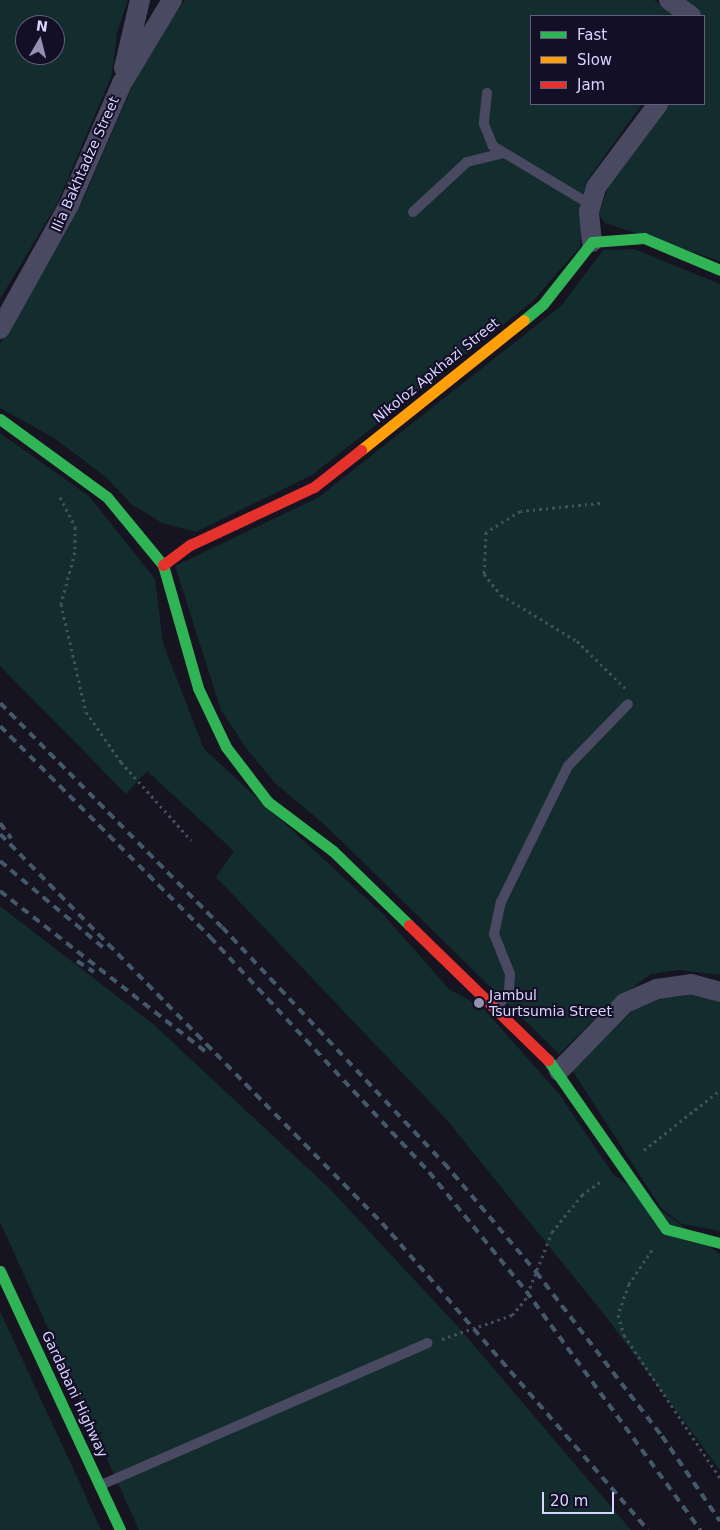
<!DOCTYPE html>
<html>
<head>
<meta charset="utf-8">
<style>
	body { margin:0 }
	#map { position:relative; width:720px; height:1530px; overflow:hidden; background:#161421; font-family:"DejaVu Sans",sans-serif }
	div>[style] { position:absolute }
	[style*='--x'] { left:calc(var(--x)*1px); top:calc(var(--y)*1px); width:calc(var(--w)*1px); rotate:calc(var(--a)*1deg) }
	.green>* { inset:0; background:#132c2d }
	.path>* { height:3px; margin-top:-1.5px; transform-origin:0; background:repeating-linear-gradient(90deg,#44505f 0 2.5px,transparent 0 6.5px) }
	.lane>* { height:10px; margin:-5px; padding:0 5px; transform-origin:5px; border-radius:5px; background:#4a4962 }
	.street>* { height:20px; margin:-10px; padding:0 10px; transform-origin:10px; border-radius:10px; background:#4a4962 }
	.fast>* { height:11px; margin:-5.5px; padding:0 5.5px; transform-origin:5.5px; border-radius:5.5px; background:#30b455 }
	.slow>* { height:11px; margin:-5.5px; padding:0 5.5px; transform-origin:5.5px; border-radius:5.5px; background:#ff9f0a }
	.jam>* { height:11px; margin:-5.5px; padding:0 5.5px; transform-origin:5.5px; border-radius:5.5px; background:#e5322d }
	.rail>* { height:4px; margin-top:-2px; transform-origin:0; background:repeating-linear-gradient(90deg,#43596b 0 8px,transparent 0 14px) }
	.dots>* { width:14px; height:14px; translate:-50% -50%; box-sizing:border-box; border:2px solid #130f26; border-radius:50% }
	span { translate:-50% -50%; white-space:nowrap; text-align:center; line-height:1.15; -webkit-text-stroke:4px #130f26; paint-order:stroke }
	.street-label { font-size:14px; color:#d9d4ff }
	.poi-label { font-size:14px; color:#d9d4ff }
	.left { translate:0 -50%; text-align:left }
	.legend { position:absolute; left:530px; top:15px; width:175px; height:90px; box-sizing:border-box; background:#130f26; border:1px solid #625e7d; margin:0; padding:6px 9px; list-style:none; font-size:15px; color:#d9d4ff }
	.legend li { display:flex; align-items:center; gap:10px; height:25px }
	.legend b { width:25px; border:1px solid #625e7d }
	.north { position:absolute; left:15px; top:15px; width:50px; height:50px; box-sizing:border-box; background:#130f26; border:1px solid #625e7d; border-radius:50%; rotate:8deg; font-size:14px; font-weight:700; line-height:20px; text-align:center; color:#d9d4ff }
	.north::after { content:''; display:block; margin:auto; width:18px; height:22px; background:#9591b1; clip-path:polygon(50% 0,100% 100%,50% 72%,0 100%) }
	.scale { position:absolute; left:542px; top:1492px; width:72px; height:22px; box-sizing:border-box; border:2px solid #d9d4ff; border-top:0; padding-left:6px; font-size:15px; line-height:18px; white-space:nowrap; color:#d9d4ff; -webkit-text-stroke:4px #130f26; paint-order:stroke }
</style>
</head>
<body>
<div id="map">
	<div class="green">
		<i style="clip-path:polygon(evenodd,0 0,128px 0,117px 33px,112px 75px,57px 204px,0 299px,0 0,25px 25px,55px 25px,55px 55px,25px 55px,25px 25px)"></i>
		<i style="clip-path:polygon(185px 0,654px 0,676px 16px,531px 16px,531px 104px,642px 104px,586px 182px,580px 247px,532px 302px,312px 475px,196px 532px,162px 523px,131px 504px,107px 478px,54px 438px,0 408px,0 344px,82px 202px,141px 66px)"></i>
		<i style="clip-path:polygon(681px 0,720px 0,720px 261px,605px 223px,599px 214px,610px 181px,632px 145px,668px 104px,704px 104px,704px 16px,696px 16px)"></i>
		<i style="clip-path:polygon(634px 249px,720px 284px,720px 975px,679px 970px,651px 974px,606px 1008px,559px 1054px,325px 825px,276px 784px,246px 748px,221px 710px,175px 566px,319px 497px,562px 305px,603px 250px)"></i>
		<i style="clip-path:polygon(0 433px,89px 496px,155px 579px,163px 643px,204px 749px,381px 912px,449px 989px,483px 1008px,560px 1095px,613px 1174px,720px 1254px,720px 1470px,607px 1318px,447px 1120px,216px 877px,234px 851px,147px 771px,126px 794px,0 666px)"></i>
		<i style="clip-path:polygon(0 906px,153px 1024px,329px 1188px,460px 1329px,631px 1530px,139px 1530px,0 1222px)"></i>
		<i style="clip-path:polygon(678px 991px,720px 999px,720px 1231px,682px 1224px,661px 1208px,572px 1070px,640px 1003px)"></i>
		<i style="clip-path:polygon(0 1311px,83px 1490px,101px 1530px,0 1530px)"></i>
	</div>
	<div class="path">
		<i style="--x:60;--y:497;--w:34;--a:63"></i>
		<i style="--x:75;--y:527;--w:25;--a:90"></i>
		<i style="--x:75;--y:552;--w:54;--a:105.1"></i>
		<i style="--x:61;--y:604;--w:111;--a:77"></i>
		<i style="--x:86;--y:712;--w:61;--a:55"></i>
		<i style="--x:121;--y:762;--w:105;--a:48.1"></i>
		<i style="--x:600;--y:503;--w:80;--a:174.3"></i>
		<i style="--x:520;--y:511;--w:40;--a:148"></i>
		<i style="--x:486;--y:532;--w:42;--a:92.7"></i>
		<i style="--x:484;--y:574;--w:27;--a:51"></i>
		<i style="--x:501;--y:595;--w:89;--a:31.2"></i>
		<i style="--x:577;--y:641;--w:69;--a:44.4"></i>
		<i style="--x:644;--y:1150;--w:97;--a:-38.3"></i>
		<i style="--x:652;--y:1250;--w:41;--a:124.1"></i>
		<i style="--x:629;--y:1284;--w:33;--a:110"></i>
		<i style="--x:618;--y:1315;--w:21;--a:73"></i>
		<i style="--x:624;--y:1335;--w:172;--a:56.1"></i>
		<i style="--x:442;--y:1339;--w:74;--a:-18.9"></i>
		<i style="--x:512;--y:1315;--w:20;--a:-49"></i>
		<i style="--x:525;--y:1300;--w:73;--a:-68.3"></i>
		<i style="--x:552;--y:1232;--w:48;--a:-51"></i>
		<i style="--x:582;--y:1195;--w:26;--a:-36"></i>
	</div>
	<div class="lane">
		<i style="--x:487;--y:93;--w:31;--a:96"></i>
		<i style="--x:484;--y:124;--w:24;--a:68"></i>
		<i style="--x:493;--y:146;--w:114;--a:31"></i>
		<i style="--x:413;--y:212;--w:74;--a:-42.8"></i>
		<i style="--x:467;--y:162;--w:37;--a:-14"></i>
		<i style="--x:496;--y:1010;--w:24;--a:-57"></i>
		<i style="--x:509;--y:990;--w:16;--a:-86"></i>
		<i style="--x:510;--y:974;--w:43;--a:-111.8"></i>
		<i style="--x:494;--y:934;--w:33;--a:-78"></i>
		<i style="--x:501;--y:902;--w:152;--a:-63.8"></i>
		<i style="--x:568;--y:766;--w:86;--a:-45.9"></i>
		<i style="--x:101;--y:1485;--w:356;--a:-23.5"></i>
	</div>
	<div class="street">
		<i style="--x:669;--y:0;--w:27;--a:36"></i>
		<i style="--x:124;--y:68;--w:70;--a:-76.8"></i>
		<i style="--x:592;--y:242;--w:30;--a:-96"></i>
		<i style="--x:589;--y:212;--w:26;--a:-74"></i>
		<i style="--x:596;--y:187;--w:104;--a:-53.2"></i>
		<i style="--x:0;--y:329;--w:142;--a:-60.9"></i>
		<i style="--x:69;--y:205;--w:133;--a:-66.5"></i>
		<i style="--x:122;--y:83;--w:97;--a:-58.9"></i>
		<i style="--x:559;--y:1071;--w:95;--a:-45.9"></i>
		<i style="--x:625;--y:1003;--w:35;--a:-24"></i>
		<i style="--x:657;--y:989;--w:34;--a:-8"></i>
		<i style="--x:691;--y:984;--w:30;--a:15"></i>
	</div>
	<div class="fast">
		<i style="--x:524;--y:320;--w:25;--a:-40"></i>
		<i style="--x:543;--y:304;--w:79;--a:-51.7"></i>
		<i style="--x:592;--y:242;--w:52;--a:-4.4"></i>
		<i style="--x:644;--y:238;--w:82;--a:22.8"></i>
		<i style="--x:0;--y:419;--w:132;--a:36.1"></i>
		<i style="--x:107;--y:497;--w:88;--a:50.5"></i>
		<i style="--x:163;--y:565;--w:128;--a:74.1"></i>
		<i style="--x:198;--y:688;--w:65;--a:64.6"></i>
		<i style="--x:226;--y:747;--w:69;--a:52.6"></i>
		<i style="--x:268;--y:802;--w:81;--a:37"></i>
		<i style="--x:333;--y:851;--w:106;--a:44.2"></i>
		<i style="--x:548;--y:1060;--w:206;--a:55.1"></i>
		<i style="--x:666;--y:1229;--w:56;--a:14.5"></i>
		<i style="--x:0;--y:1271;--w:285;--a:65.1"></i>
	</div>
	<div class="slow">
		<i style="--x:361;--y:450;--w:208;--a:-38.6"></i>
	</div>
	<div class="jam">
		<i style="--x:163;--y:565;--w:34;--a:-37"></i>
		<i style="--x:190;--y:545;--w:137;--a:-25.1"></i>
		<i style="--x:314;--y:487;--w:60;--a:-38.2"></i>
		<i style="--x:409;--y:925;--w:194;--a:44.2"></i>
	</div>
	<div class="rail">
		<i style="--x:0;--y:703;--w:315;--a:45.3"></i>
		<i style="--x:222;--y:927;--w:324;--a:46.8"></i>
		<i style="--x:444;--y:1163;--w:143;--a:49.8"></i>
		<i style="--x:536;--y:1272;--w:207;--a:52.5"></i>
		<i style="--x:662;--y:1436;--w:103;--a:55.7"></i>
		<i style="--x:0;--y:726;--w:298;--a:45.1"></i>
		<i style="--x:210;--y:937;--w:321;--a:47"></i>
		<i style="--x:429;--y:1172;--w:154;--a:50.8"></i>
		<i style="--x:526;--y:1291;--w:296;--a:53.9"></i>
		<i style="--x:0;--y:823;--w:19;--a:54"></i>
		<i style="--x:0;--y:834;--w:545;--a:45.52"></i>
		<i style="--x:382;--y:1223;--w:406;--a:49.1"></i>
		<i style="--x:0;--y:861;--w:137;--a:40"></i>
		<i style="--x:0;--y:891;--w:265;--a:38"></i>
		<i style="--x:77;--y:961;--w:20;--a:33"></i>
	</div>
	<div class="dots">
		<i style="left:479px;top:1003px;background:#9591b1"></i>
	</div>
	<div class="street-label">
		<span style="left:85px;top:164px;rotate:-66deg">Ilia Bakhtadze Street</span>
		<span style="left:436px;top:370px;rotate:-39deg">Nikoloz Apkhazi Street</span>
		<span style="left:75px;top:1394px;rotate:65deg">Gardabani Highway</span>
	</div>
	<div class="poi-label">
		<span class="left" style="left:489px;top:1003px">Jambul<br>Tsurtsumia Street</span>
	</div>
	<ul class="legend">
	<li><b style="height:6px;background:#30b455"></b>Fast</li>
	<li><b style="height:6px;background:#ff9f0a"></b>Slow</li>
	<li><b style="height:6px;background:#e5322d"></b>Jam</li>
	</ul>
	<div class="north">N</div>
	<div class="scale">20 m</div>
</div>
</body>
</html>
